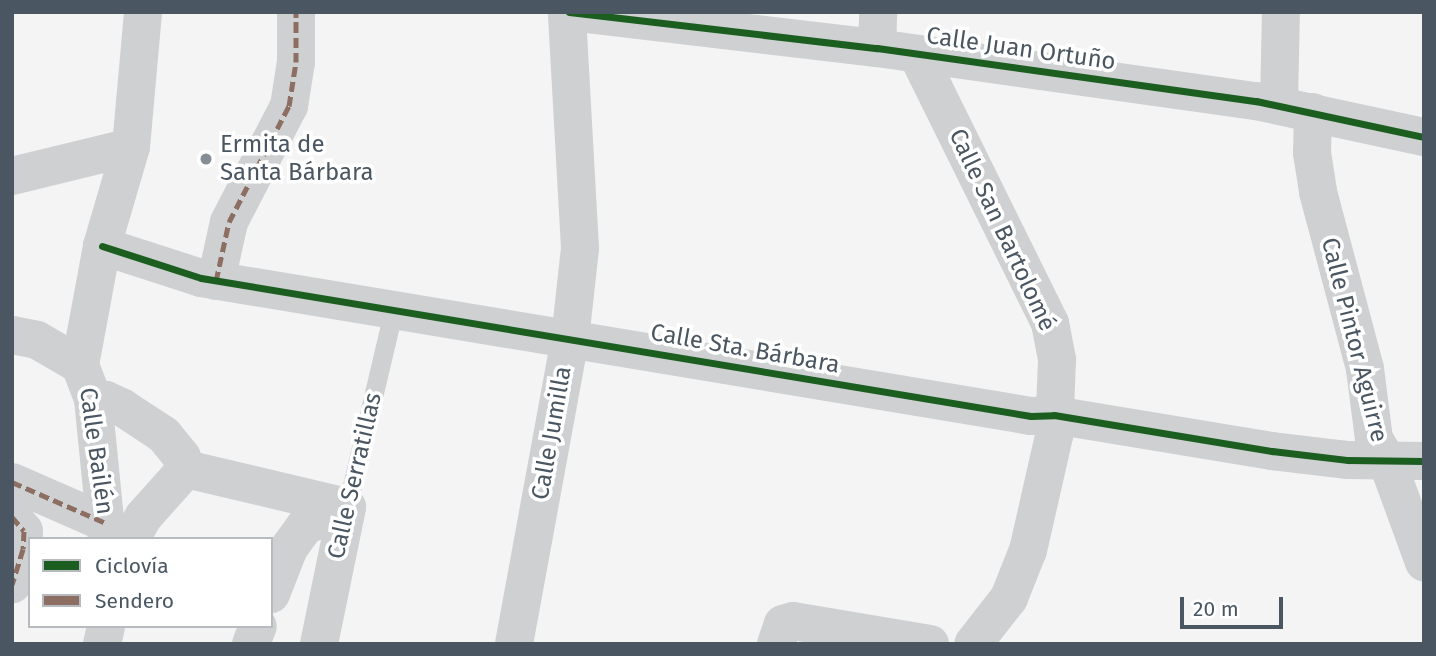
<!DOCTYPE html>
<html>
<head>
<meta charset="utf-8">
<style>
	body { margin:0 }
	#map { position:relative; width:1436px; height:656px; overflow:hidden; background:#f4f4f4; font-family:"Fira Sans",sans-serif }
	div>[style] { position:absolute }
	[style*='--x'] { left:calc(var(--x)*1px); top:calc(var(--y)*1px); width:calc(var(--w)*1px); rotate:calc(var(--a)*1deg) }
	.lane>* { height:19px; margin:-9.5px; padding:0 9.5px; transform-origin:9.5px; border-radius:9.5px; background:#ced0d2 }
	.street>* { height:38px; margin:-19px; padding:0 19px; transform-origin:19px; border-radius:19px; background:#ced0d2 }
	.quiet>* { height:5px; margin-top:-2.5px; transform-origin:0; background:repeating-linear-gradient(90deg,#8d6e63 0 10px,transparent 0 15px) }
	.cycleway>* { height:7px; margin:-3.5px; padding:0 3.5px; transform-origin:3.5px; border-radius:3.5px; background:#1b5e20 }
	.dots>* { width:19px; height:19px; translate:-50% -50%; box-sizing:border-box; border:4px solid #fff; border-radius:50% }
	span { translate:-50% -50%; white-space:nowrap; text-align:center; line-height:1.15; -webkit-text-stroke:7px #fff; paint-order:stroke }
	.street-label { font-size:24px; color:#4a5661 }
	.poi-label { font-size:24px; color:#4a5661 }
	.left { translate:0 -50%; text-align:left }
	.frame { position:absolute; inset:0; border:14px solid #4a5661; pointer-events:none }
	.legend { position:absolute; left:28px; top:537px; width:245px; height:91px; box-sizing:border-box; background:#fff; border:2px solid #b7bbc0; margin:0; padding:9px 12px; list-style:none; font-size:21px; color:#4a5661 }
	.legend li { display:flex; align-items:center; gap:14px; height:35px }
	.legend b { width:35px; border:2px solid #b7bbc0 }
	.scale { position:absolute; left:1180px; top:597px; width:103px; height:32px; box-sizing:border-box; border:4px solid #4a5661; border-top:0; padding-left:9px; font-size:21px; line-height:24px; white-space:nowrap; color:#4a5661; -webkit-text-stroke:5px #fff; paint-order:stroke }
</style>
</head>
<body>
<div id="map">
	<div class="lane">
		<i style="--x:347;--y:507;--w:204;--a:-76.7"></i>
	</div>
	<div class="street">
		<i style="--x:569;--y:12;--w:310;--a:6.7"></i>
		<i style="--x:877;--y:48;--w:383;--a:8"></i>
		<i style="--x:1256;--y:101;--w:172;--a:12.1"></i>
		<i style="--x:877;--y:48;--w:36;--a:-88"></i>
		<i style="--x:918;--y:56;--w:298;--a:63.7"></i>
		<i style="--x:1050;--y:323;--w:38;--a:79"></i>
		<i style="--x:1057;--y:360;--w:76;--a:92.3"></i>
		<i style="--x:1054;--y:436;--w:117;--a:102.8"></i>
		<i style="--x:1028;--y:550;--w:52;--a:111.6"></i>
		<i style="--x:1009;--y:598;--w:58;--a:128"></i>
		<i style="--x:1279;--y:104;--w:92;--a:-88.8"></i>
		<i style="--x:1313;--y:112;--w:41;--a:91.4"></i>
		<i style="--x:1312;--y:153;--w:39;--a:81"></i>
		<i style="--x:1318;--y:192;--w:183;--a:75.1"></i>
		<i style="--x:1365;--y:369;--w:71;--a:82.7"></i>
		<i style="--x:1374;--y:439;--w:26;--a:59"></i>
		<i style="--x:1387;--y:461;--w:108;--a:69.9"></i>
		<i style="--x:12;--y:176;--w:122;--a:-13.7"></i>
		<i style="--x:102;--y:246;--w:104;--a:17.9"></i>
		<i style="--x:201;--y:278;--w:841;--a:9.44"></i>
		<i style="--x:1031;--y:416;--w:23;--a:-2"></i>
		<i style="--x:1054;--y:415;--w:221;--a:9.4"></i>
		<i style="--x:1272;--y:451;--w:77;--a:6.8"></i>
		<i style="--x:1348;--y:460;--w:76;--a:0.8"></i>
		<i style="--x:216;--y:281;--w:60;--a:-77.6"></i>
		<i style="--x:229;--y:222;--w:131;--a:-62.7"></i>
		<i style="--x:289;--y:106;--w:45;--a:-81"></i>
		<i style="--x:296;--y:62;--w:50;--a:-90"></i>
		<i style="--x:12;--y:335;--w:25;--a:11"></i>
		<i style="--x:37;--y:340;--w:50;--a:30.2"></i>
		<i style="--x:80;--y:365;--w:121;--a:-79.5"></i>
		<i style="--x:102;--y:246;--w:103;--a:-73.7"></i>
		<i style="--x:131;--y:147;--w:136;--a:-84.9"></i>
		<i style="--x:80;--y:365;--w:36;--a:69"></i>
		<i style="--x:93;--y:399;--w:141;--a:84.3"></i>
		<i style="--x:93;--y:399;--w:13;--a:4"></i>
		<i style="--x:106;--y:400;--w:19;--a:25"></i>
		<i style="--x:123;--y:408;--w:49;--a:33.4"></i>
		<i style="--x:164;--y:435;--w:28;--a:51"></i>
		<i style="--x:182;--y:457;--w:13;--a:72"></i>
		<i style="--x:12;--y:482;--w:103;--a:23.6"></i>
		<i style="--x:12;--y:517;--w:18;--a:49"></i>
		<i style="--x:24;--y:531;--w:18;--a:93"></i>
		<i style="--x:23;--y:549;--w:37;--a:107"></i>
		<i style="--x:131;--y:539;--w:26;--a:-61"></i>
		<i style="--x:144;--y:516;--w:63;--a:-48.2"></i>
		<i style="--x:186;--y:469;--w:165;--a:13.3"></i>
		<i style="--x:271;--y:594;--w:49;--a:-68.6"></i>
		<i style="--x:289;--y:548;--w:27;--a:-54"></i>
		<i style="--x:305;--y:526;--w:46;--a:-24.3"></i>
		<i style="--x:102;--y:644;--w:18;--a:-77"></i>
		<i style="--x:251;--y:644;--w:19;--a:-69"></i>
		<i style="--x:319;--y:644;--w:140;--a:-78.4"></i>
		<i style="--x:514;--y:644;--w:310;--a:-79.6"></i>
		<i style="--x:570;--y:339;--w:92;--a:-83.7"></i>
		<i style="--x:580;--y:248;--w:236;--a:-93.2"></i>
		<i style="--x:776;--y:644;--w:21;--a:-71"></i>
		<i style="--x:783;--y:624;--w:10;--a:-17"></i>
		<i style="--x:793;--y:621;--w:139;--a:9.5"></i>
	</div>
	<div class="quiet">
		<i style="--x:216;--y:281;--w:60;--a:-77.6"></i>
		<i style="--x:229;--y:222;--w:131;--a:-62.7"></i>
		<i style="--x:289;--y:106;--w:45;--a:-81"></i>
		<i style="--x:296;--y:62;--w:50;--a:-90"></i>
		<i style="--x:12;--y:482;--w:103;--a:23.6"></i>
		<i style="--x:12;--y:517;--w:18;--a:49"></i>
		<i style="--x:24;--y:531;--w:18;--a:93"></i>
		<i style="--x:23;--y:549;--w:37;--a:107"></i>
	</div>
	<div class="cycleway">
		<i style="--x:569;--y:12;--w:310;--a:6.7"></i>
		<i style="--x:877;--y:48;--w:383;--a:8"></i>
		<i style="--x:1256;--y:101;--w:172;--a:12.1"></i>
		<i style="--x:102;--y:246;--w:104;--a:17.9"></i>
		<i style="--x:201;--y:278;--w:841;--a:9.44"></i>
		<i style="--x:1031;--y:416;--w:23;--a:-2"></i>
		<i style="--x:1054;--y:415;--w:221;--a:9.4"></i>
		<i style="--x:1272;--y:451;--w:77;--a:6.8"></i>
		<i style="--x:1348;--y:460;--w:76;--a:0.8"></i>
	</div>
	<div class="dots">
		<i style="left:206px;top:159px;background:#868d94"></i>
	</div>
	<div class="street-label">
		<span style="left:1021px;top:49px;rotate:8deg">Calle Juan Ortuño</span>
		<span style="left:1002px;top:230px;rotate:65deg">Calle San Bartolomé</span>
		<span style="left:1354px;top:340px;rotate:76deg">Calle Pintor Aguirre</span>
		<span style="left:745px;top:349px;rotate:10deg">Calle Sta. Bárbara</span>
		<span style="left:552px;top:433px;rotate:-80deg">Calle Jumilla</span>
		<span style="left:96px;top:451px;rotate:82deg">Calle Bailén</span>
		<span style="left:355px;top:476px;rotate:-77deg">Calle Serratillas</span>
	</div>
	<div class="poi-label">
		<span class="left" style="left:220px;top:159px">Ermita de<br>Santa Bárbara</span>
	</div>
	<div class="frame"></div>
	<ul class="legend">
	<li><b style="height:9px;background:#1b5e20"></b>Ciclovía</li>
	<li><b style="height:9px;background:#8d6e63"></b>Sendero</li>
	</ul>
	<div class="scale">20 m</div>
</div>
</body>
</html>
